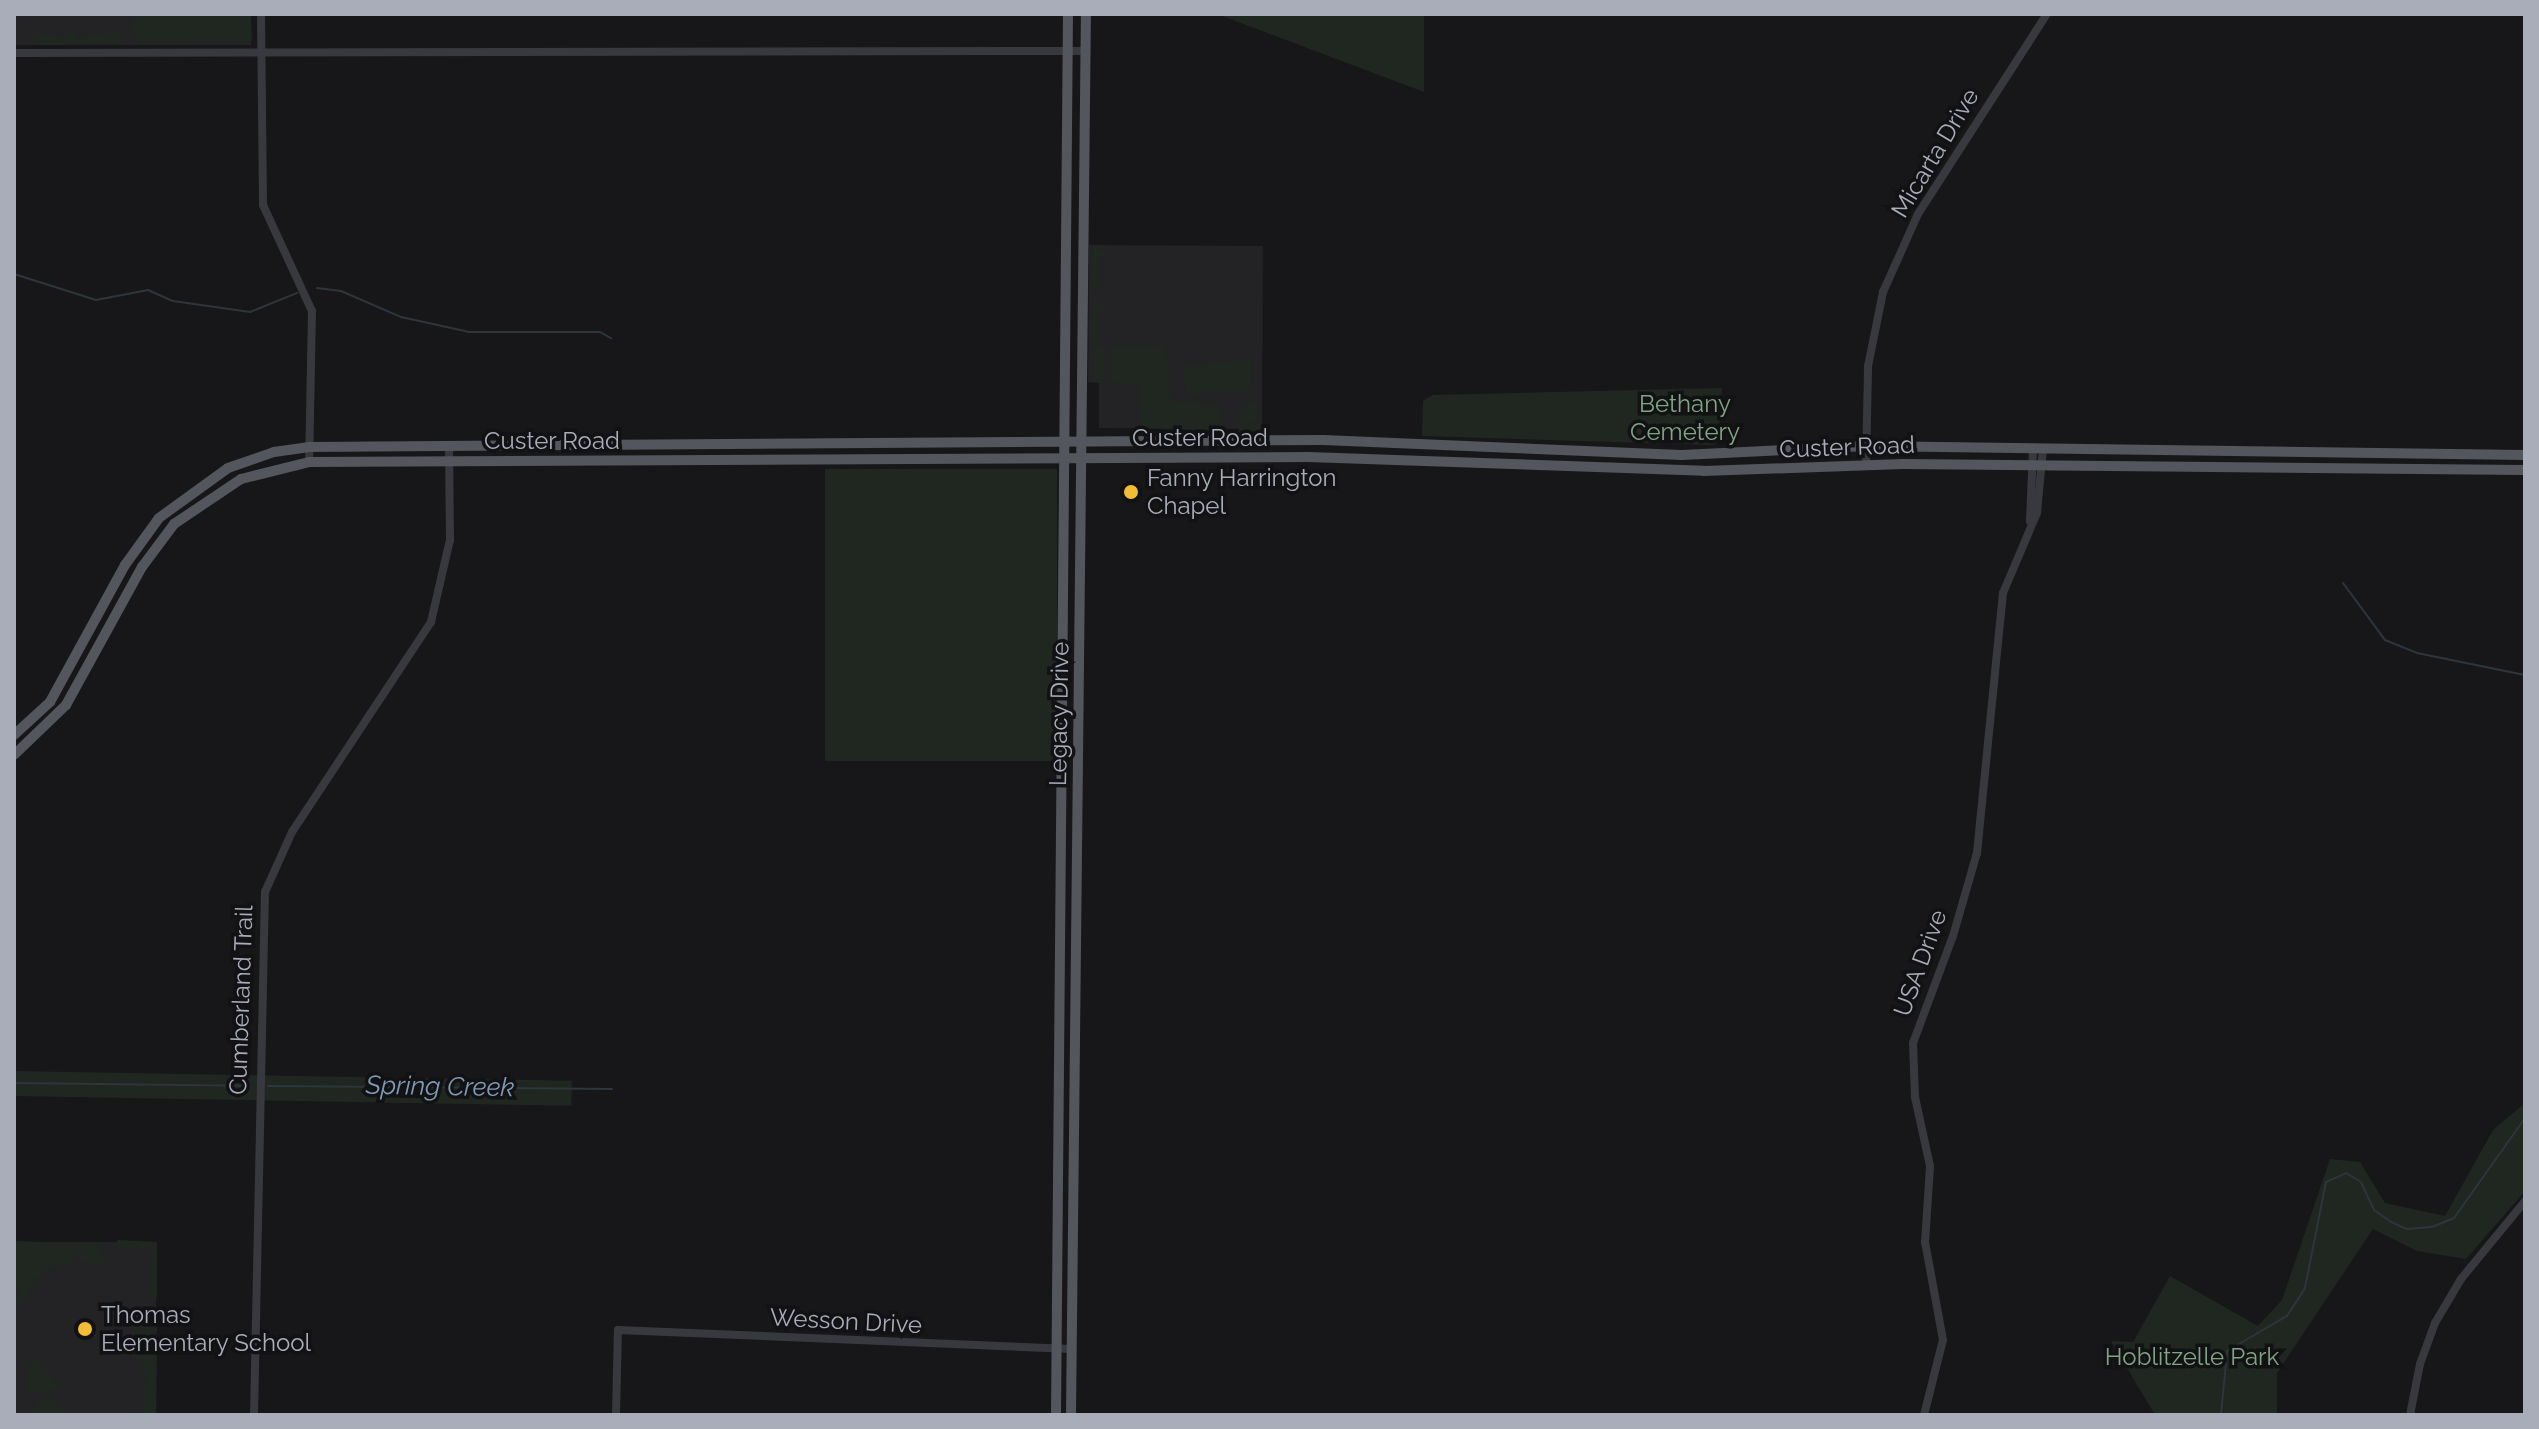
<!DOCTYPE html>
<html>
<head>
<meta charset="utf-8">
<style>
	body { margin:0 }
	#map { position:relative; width:2539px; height:1429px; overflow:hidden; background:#171719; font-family:Raleway,sans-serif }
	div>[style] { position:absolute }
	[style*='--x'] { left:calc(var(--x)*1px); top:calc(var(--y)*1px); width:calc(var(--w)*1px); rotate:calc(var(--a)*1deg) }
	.built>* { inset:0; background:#232326; transform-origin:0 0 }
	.green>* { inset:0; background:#1f2720; transform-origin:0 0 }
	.stream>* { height:2px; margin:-1px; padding:0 1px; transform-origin:1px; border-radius:1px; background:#2d353d }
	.minor>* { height:8px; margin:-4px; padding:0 4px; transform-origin:4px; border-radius:4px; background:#38393e }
	.major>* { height:10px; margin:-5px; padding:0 5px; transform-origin:5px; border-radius:5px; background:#54565d }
	.dots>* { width:22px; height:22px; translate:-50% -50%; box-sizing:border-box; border:4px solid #121214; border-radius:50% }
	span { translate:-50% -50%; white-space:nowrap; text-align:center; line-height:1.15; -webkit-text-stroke:7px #121214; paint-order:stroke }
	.street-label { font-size:24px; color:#a9adb9 }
	.park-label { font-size:24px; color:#80a484 }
	.poi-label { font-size:24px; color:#a9adb9 }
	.left { translate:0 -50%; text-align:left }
	.water-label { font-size:26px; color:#8199b4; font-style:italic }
	.frame { position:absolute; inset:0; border:16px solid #a9adb9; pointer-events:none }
</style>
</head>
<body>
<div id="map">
	<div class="built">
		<i style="left:14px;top:14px;width:237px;height:31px"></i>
		<i style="clip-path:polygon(1089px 245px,1263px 246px,1262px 429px,1099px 428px,1099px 383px,1088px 382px)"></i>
		<i style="left:14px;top:1242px;width:142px;height:173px"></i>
	</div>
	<div class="green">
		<i style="clip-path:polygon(137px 14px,251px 14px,252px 41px,138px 42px,128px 25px)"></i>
		<i style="clip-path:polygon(1217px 14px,1424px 14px,1424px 92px)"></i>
		<i style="clip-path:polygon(69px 31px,78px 31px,75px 38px,119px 31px,127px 42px,36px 45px,29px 33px,64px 37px)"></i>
		<i style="clip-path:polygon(1092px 247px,1105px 250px,1105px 257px,1098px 258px,1098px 281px,1104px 283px,1096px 289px,1091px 286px)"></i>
		<i style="clip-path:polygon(1099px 305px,1104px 311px,1097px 311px,1097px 346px,1104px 347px,1105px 382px,1094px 382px,1091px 309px)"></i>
		<i style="clip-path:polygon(1112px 346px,1166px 346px,1171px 401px,1218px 406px,1223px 417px,1218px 431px,1134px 428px,1140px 425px,1137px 385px,1112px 382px)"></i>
		<i style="clip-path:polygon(1181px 354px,1188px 366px,1251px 359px,1250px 391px,1186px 395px)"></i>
		<i style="clip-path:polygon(1722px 388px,1718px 443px,1712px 445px,1422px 436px,1423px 401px,1433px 395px)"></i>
		<i style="clip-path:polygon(1262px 398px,1261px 431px,1239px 432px,1240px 410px,1258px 401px,1257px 419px,1242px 425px,1255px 424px,1259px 417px)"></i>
		<i style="left:825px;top:469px;width:232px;height:292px"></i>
		<i style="left:14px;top:1071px;width:558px;height:25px;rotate:1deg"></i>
		<i style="clip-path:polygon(2525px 1103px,2525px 1191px,2466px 1259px,2417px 1251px,2373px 1229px,2277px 1373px,2277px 1415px,2155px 1415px,2111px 1341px,2133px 1342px,2170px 1276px,2258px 1326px,2282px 1300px,2330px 1159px,2360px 1162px,2385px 1203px,2445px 1216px,2493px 1130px)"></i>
		<i style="clip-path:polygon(118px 1240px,157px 1242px,157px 1297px,143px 1297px,150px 1295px,151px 1248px,111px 1247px)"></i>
		<i style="clip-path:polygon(14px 1241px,99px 1244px,108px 1263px,87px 1263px,77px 1255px,63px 1268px,58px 1264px,23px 1286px,44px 1277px,14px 1307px,19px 1290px,14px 1293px)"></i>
		<i style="clip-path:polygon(147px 1307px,157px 1309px,157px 1333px,137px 1316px)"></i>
		<i style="clip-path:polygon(136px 1317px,153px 1335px,153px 1347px,140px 1347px,140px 1323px,138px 1348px,131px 1344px,137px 1339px,131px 1333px)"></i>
		<i style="clip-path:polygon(140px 1349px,153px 1349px,157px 1356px,156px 1415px,104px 1415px,144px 1412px,145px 1368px,134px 1355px)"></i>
		<i style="clip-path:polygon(36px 1358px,57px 1383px,66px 1378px,56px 1389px,28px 1394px,28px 1366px)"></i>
		<i style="clip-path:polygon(39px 1401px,58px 1401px,56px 1407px,63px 1408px,64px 1415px,27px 1415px)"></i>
	</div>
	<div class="stream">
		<i style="--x:14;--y:274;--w:86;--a:17.6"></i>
		<i style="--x:96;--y:300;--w:53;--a:-10.9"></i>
		<i style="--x:148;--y:290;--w:27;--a:24"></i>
		<i style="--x:173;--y:301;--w:78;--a:8.1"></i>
		<i style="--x:250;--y:312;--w:51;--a:-22"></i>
		<i style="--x:317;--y:288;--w:24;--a:7"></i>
		<i style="--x:341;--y:291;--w:65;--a:23.4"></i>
		<i style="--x:401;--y:317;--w:70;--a:12.4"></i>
		<i style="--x:469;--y:332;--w:131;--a:0"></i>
		<i style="--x:600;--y:332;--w:13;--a:29"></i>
		<i style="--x:2343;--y:583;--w:71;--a:53.6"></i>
		<i style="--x:2385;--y:640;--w:35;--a:22"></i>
		<i style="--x:2417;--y:653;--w:110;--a:11.5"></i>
		<i style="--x:14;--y:1083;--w:233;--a:0.7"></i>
		<i style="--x:268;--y:1086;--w:344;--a:0.5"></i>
		<i style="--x:2221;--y:1415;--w:64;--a:-84.6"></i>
		<i style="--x:2227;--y:1351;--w:69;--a:-30.3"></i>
		<i style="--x:2287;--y:1316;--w:33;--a:-57"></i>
		<i style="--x:2305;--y:1288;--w:108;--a:-78.8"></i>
		<i style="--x:2326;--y:1182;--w:22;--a:-24"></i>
		<i style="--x:2346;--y:1173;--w:17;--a:31"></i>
		<i style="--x:2361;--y:1182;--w:31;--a:65"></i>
		<i style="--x:2374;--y:1210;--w:21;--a:35"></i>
		<i style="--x:2391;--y:1222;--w:17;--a:24"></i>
		<i style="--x:2407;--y:1229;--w:25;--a:-5"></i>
		<i style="--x:2432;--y:1227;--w:24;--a:-22"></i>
		<i style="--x:2454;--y:1218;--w:123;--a:-54.6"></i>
	</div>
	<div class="minor">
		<i style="--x:261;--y:14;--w:191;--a:89.4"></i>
		<i style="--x:263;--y:205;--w:117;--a:65.2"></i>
		<i style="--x:312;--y:311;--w:151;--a:91.1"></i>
		<i style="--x:14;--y:53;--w:1071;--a:-0.11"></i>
		<i style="--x:1866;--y:465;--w:99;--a:-88.8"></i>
		<i style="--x:1868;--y:366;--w:76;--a:-78.5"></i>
		<i style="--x:1883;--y:292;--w:85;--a:-65.8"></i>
		<i style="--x:1918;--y:214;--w:238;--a:-57.2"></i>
		<i style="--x:2030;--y:521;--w:73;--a:-87.6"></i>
		<i style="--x:254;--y:1415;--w:523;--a:-88.8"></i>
		<i style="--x:265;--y:892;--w:66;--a:-65.8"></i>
		<i style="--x:292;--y:832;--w:252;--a:-56.5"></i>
		<i style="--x:431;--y:622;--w:84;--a:-77"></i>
		<i style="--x:450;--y:540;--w:94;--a:-90.6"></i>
		<i style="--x:616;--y:1415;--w:85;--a:-88.7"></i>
		<i style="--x:618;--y:1330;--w:454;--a:2.4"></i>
		<i style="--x:1924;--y:1415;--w:77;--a:-75.8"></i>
		<i style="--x:1943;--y:1340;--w:100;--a:-100.4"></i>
		<i style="--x:1925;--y:1242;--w:76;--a:-86.2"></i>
		<i style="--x:1930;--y:1166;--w:71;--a:-102.3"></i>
		<i style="--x:1915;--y:1097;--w:54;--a:-92.1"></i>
		<i style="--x:1913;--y:1043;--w:114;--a:-69.5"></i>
		<i style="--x:1953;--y:936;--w:86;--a:-73.9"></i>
		<i style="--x:1977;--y:853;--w:261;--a:-84.3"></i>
		<i style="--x:2003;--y:593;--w:87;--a:-67"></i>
		<i style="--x:2037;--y:513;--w:65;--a:-84.7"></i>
		<i style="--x:2410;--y:1415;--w:52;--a:-78.9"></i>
		<i style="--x:2420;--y:1364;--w:44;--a:-69.9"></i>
		<i style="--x:2435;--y:1323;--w:51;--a:-59.4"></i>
		<i style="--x:2461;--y:1279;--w:101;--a:-50.6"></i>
	</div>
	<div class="major">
		<i style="--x:14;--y:735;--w:49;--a:-42.5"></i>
		<i style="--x:50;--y:702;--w:156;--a:-61.3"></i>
		<i style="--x:125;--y:565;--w:58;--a:-54.1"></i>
		<i style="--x:159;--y:518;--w:85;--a:-35.9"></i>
		<i style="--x:228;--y:468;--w:49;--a:-19.2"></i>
		<i style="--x:274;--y:452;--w:34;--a:-8"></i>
		<i style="--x:308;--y:447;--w:1015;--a:-0.4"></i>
		<i style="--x:1323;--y:440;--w:359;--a:2.4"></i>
		<i style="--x:1682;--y:455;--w:184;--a:-2.8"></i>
		<i style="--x:1866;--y:446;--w:659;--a:0.78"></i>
		<i style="--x:14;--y:755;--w:72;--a:-43.9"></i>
		<i style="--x:66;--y:705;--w:158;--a:-61.2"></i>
		<i style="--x:142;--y:567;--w:54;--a:-53.3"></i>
		<i style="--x:174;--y:524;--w:81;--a:-33.9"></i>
		<i style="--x:241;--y:479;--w:70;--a:-14"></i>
		<i style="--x:309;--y:462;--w:999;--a:-0.29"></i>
		<i style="--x:1308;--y:457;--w:396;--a:2"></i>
		<i style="--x:1704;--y:471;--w:199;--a:-2"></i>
		<i style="--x:1903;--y:464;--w:622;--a:0.55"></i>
		<i style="--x:1056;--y:1415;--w:1401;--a:-89.51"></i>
		<i style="--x:1071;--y:1415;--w:1401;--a:-89.39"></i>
	</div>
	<div class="dots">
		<i style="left:1131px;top:492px;background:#f2bc36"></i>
		<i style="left:85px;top:1329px;background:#f2bc36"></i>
	</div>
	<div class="street-label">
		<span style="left:1935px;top:153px;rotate:-59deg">Micarta Drive</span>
		<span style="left:1200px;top:438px">Custer Road</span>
		<span style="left:552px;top:441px">Custer Road</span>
		<span style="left:1847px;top:447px;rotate:-2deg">Custer Road</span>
		<span style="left:1059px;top:714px;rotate:-89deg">Legacy Drive</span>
		<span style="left:1920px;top:963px;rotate:-70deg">USA Drive</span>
		<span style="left:241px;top:1000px;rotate:-88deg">Cumberland Trail</span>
		<span style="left:846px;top:1321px;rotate:3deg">Wesson Drive</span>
	</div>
	<div class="park-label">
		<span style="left:1685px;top:418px">Bethany<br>Cemetery</span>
		<span style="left:2192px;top:1357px">Hoblitzelle Park</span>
	</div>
	<div class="poi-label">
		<span class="left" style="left:1147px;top:492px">Fanny Harrington<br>Chapel</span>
		<span class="left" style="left:101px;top:1329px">Thomas<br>Elementary School</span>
	</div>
	<div class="water-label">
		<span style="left:440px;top:1087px;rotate:1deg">Spring Creek</span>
	</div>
	<div class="frame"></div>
</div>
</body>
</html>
